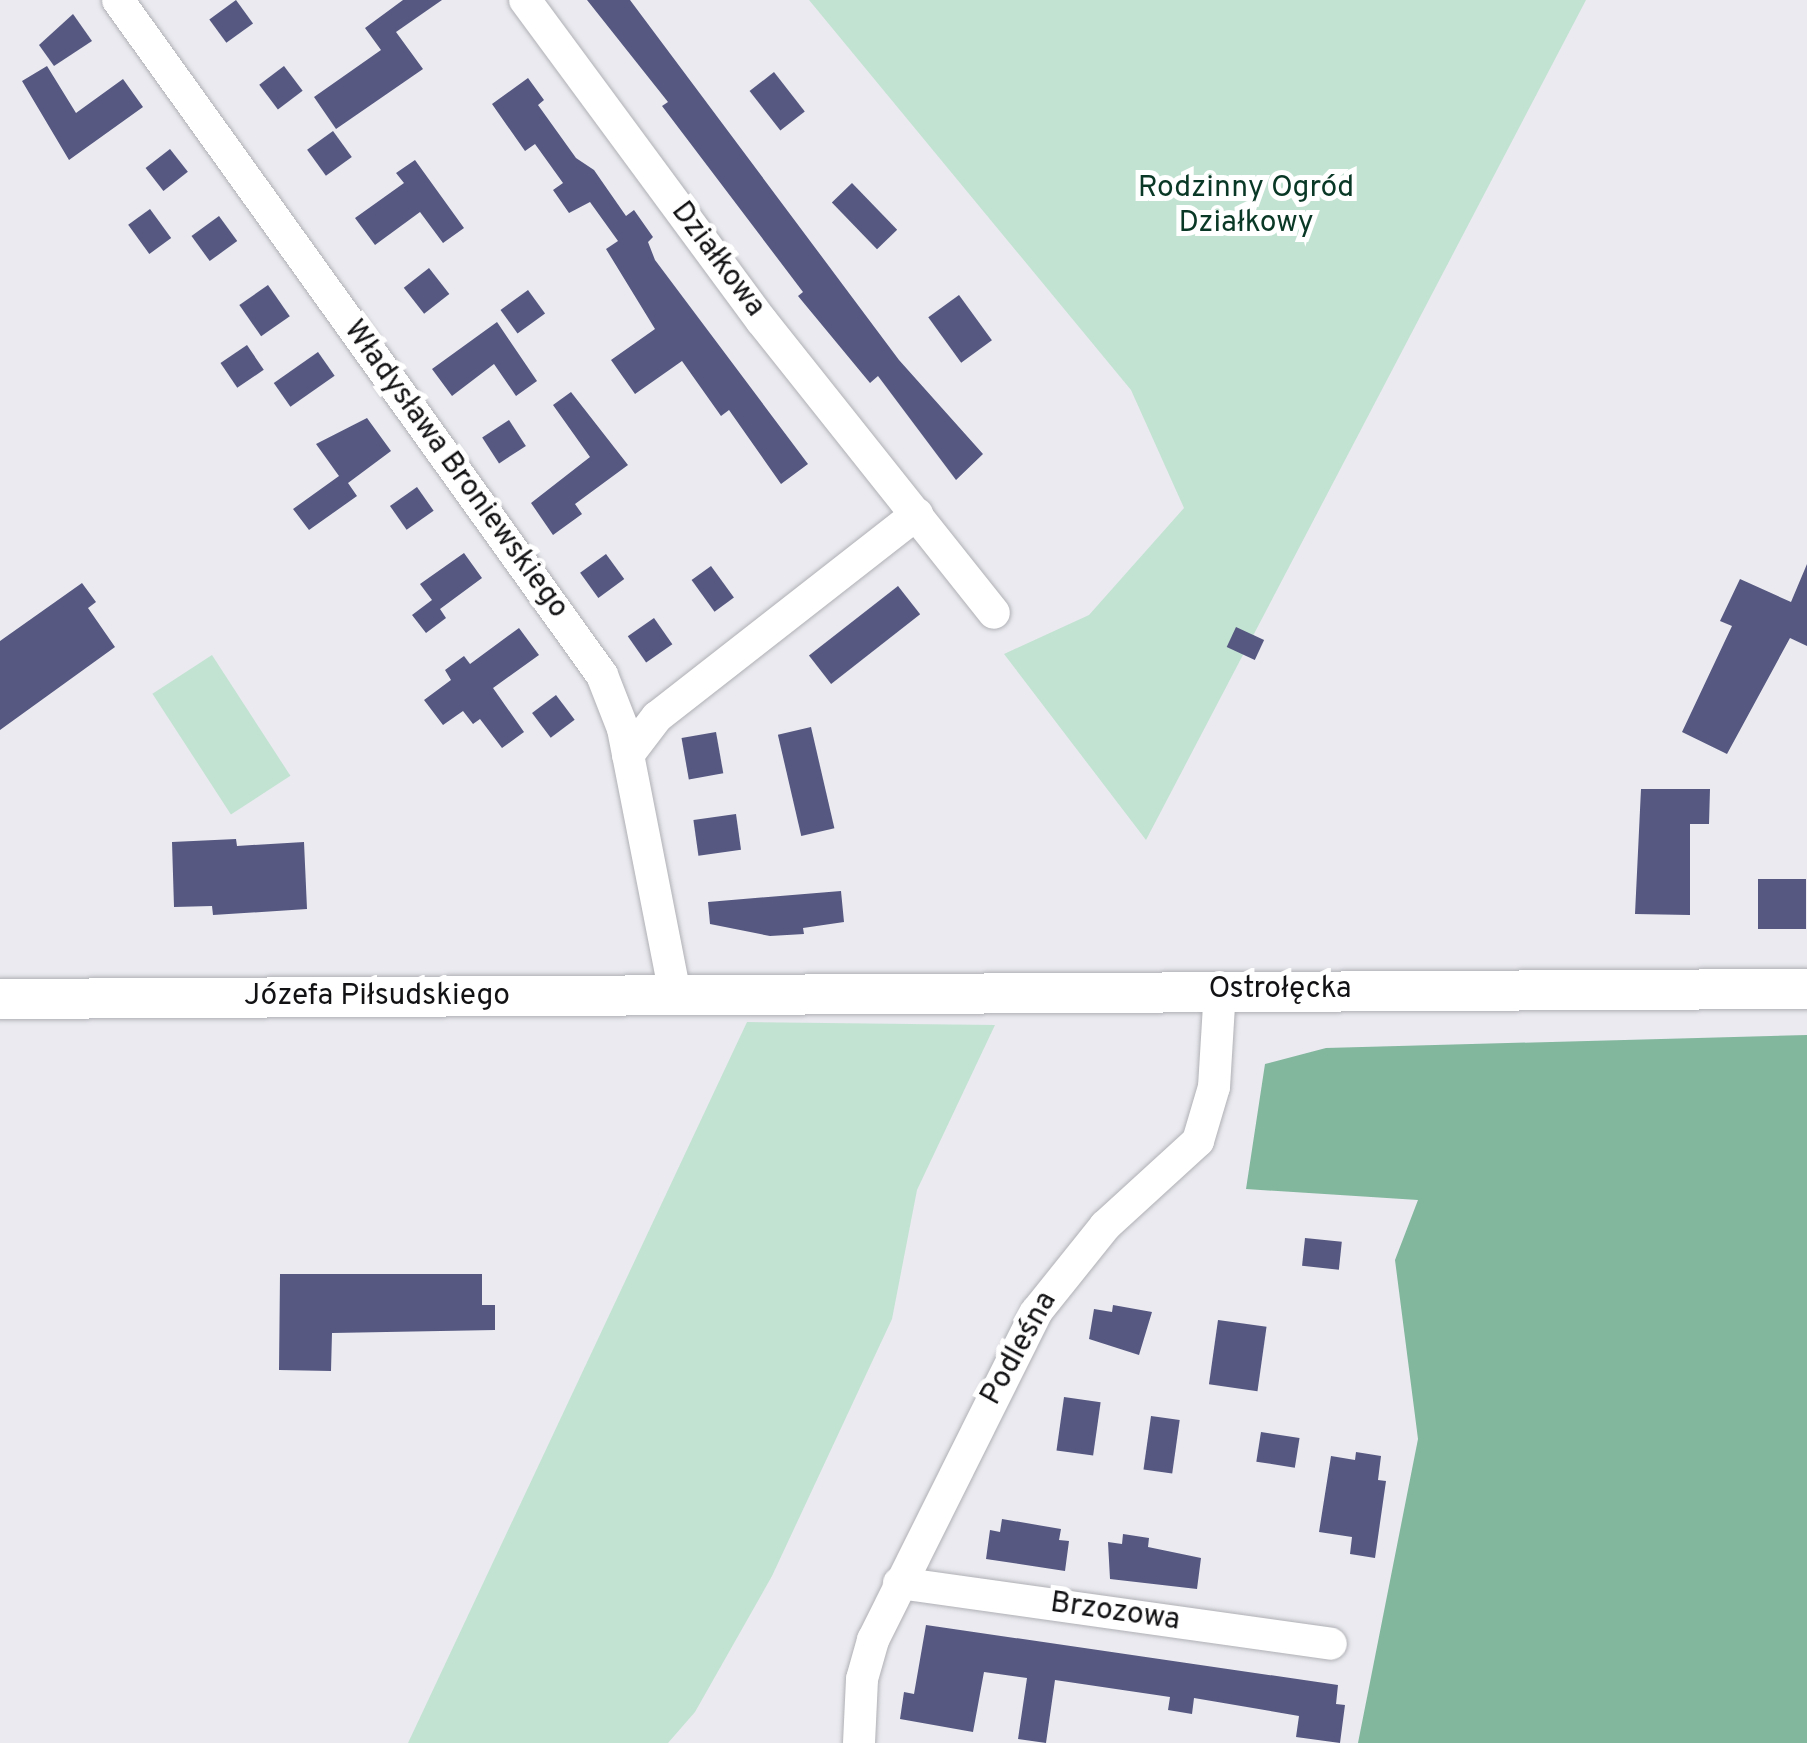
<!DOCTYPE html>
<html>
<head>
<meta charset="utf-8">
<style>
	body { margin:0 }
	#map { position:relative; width:1807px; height:1743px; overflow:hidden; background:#eaeaf0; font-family:Overpass,sans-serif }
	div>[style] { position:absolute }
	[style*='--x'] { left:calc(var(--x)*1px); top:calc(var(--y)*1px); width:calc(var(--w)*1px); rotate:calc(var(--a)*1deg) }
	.green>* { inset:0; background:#c3e3d2; transform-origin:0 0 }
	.forest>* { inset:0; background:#82b69d }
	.building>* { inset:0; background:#565881; transform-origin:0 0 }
	.roads { filter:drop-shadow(0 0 2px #afb0b5) drop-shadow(0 0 2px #afb0b5) }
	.minor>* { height:32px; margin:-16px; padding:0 16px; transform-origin:16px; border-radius:16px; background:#fff }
	.major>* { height:40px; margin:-20px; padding:0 20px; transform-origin:20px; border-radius:20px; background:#fff }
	span { translate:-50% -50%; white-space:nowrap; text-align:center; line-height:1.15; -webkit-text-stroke:10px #fff; paint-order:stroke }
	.park-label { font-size:30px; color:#0a3826 }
	.street-label { font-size:30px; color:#121214 }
</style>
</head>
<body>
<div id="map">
	<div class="green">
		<i style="clip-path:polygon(809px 0,1586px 0,1146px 840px,1004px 654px,1089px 615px,1184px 508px,1131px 390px)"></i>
		<i style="left:212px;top:655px;width:144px;height:71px;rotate:57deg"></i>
		<i style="clip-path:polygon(747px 1022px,995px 1025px,917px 1190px,892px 1319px,772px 1576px,695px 1712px,668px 1743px,408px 1743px)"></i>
	</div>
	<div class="forest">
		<i style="clip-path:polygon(1807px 1035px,1807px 1743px,1358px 1743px,1418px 1439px,1395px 1260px,1418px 1200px,1246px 1189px,1265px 1064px,1326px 1048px)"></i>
	</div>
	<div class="building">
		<i style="left:236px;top:0;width:29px;height:33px;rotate:54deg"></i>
		<i style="clip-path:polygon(403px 0,442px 0,396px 32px,423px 69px,336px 129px,314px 97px,381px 50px,365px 28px)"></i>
		<i style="clip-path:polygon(587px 0,630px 0,899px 360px,983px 454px,956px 480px,878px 376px,870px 383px,798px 296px,803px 292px,662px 106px,668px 102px)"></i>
		<i style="clip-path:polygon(73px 14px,92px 41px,54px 66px,39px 45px)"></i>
		<i style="clip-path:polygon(47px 66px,76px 113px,123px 79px,143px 107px,69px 160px,22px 81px)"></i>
		<i style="left:284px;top:66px;width:31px;height:31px;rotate:53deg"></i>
		<i style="left:774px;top:72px;width:50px;height:31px;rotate:52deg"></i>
		<i style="clip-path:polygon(528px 78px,544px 100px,538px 105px,576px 158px,594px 170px,626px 216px,634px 210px,653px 237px,648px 242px,655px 260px,808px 464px,781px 484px,729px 410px,721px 416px,682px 361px,635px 394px,611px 360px,655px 329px,606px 249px,618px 241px,590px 202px,569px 213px,553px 190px,563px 183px,535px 144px,525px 151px,492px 104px)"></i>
		<i style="left:333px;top:131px;width:32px;height:32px;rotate:54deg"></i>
		<i style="left:170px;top:149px;width:29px;height:31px;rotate:52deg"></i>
		<i style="clip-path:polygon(415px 160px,464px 228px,443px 243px,420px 212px,375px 245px,355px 218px,404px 183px,396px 173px)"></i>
		<i style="left:852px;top:183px;width:65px;height:28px;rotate:46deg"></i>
		<i style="left:150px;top:209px;width:36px;height:27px;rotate:54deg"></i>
		<i style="left:219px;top:216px;width:31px;height:34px;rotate:54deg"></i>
		<i style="left:429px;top:268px;width:33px;height:32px;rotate:52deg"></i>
		<i style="left:268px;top:285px;width:38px;height:35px;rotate:55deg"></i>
		<i style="left:528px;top:290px;width:29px;height:34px;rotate:54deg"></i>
		<i style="left:959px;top:295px;width:56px;height:38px;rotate:54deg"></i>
		<i style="clip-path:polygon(497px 322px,537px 381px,516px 396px,494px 364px,452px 396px,432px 369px)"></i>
		<i style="left:247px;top:345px;width:30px;height:32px;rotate:56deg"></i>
		<i style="left:318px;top:352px;width:29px;height:54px;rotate:55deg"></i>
		<i style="clip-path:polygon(571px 392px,628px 465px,575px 504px,582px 514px,553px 535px,531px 503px,590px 457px,553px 405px)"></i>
		<i style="clip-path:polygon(367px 418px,391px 451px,348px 483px,357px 496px,309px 530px,293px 509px,339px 476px,316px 444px)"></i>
		<i style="left:509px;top:420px;width:31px;height:32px;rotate:57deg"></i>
		<i style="left:417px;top:487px;width:29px;height:33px;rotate:55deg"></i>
		<i style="clip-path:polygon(464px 553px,482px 578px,440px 609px,446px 618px,426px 633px,412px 615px,432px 600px,420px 584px)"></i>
		<i style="left:606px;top:554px;width:31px;height:32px;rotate:54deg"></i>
		<i style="clip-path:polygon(1807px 564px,1807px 646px,1790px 638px,1727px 754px,1682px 732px,1732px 626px,1720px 621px,1740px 579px,1791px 602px)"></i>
		<i style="left:711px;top:566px;width:39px;height:24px;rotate:54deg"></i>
		<i style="clip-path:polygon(82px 583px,96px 602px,88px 608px,115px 647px,0 730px,0 641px)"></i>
		<i style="left:898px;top:586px;width:36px;height:113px;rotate:52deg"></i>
		<i style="left:654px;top:618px;width:32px;height:32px;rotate:55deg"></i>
		<i style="left:1236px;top:627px;width:31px;height:22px;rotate:25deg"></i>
		<i style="clip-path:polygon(519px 628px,539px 655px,493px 688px,524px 732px,502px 748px,480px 719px,473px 724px,463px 711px,443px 725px,424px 700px,451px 680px,445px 670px,464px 656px,470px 664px)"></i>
		<i style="left:556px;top:695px;width:31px;height:30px;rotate:53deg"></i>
		<i style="left:811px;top:727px;width:104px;height:34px;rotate:77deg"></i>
		<i style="left:716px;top:732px;width:42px;height:35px;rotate:80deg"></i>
		<i style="clip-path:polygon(1641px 789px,1710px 789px,1709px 824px,1690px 824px,1690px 915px,1635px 914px)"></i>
		<i style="left:736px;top:814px;width:36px;height:43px;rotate:82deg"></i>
		<i style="clip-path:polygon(236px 839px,237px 846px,304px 842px,307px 909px,213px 915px,212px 906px,174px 907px,172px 842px)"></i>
		<i style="left:1806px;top:879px;width:50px;height:48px;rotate:90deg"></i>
		<i style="clip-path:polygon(841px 891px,844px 922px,803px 928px,804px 934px,770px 936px,710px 924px,708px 902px)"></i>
		<i style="left:1305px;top:1238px;width:37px;height:28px;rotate:6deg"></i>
		<i style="clip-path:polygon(280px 1274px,482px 1274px,482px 1305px,495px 1305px,495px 1330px,332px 1333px,331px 1371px,279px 1370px)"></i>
		<i style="clip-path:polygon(1113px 1305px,1152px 1312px,1139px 1355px,1089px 1339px,1094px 1309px,1112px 1312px)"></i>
		<i style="left:1218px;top:1320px;width:49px;height:65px;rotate:8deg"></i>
		<i style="left:1064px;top:1397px;width:37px;height:54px;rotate:8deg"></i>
		<i style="left:1151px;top:1416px;width:29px;height:54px;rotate:8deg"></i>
		<i style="left:1261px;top:1432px;width:39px;height:30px;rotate:9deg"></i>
		<i style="clip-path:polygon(1356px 1452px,1381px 1456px,1378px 1480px,1386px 1481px,1375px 1558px,1350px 1554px,1352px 1537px,1319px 1532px,1331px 1456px,1355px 1460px)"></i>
		<i style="clip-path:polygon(1002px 1519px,1061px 1529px,1059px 1540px,1069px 1541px,1065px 1571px,986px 1559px,990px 1530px,1000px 1532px)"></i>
		<i style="clip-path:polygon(1123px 1534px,1149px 1538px,1148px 1547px,1201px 1558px,1197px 1589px,1110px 1579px,1108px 1542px,1122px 1544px)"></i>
		<i style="clip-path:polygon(926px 1625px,1338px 1685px,1336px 1704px,1345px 1705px,1340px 1743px,1296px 1737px,1299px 1716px,1194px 1698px,1192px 1714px,1168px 1710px,1170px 1697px,1055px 1680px,1046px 1743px,1018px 1739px,1027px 1678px,984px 1672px,973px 1732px,900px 1719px,904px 1692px,914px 1694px)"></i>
	</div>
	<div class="roads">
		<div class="minor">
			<i style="--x:118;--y:0;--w:831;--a:54.36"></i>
			<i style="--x:602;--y:675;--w:58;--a:68.7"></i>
			<i style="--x:623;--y:729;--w:269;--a:78.9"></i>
			<i style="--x:525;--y:0;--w:398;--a:53.6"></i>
			<i style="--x:761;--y:320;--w:374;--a:51.5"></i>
			<i style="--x:628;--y:755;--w:48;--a:-52.7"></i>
			<i style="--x:657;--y:717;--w:330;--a:-38"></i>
			<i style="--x:899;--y:1583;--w:436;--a:8"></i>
			<i style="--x:859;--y:1743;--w:64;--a:-87.3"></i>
			<i style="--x:862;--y:1679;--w:41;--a:-74.2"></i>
			<i style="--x:873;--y:1640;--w:368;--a:-63.5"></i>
			<i style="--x:1037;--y:1311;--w:109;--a:-51.3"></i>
			<i style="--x:1105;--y:1226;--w:126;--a:-42.4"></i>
			<i style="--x:1198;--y:1141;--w:56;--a:-73.5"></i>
			<i style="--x:1214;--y:1087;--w:97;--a:-86.5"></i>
		</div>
		<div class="major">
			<i style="--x:0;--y:999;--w:1807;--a:-0.32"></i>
		</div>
	</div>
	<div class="park-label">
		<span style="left:1246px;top:206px">Rodzinny Ogród<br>Działkowy</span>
	</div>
	<div class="street-label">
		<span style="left:717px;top:260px;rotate:53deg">Działkowa</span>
		<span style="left:455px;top:470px;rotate:54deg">Władysława Broniewskiego</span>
		<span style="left:1280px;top:990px">Ostrołęcka</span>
		<span style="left:377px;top:997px">Józefa Piłsudskiego</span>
		<span style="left:1020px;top:1349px;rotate:-61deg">Podleśna</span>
		<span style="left:1115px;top:1613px;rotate:8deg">Brzozowa</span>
	</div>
</div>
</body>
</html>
